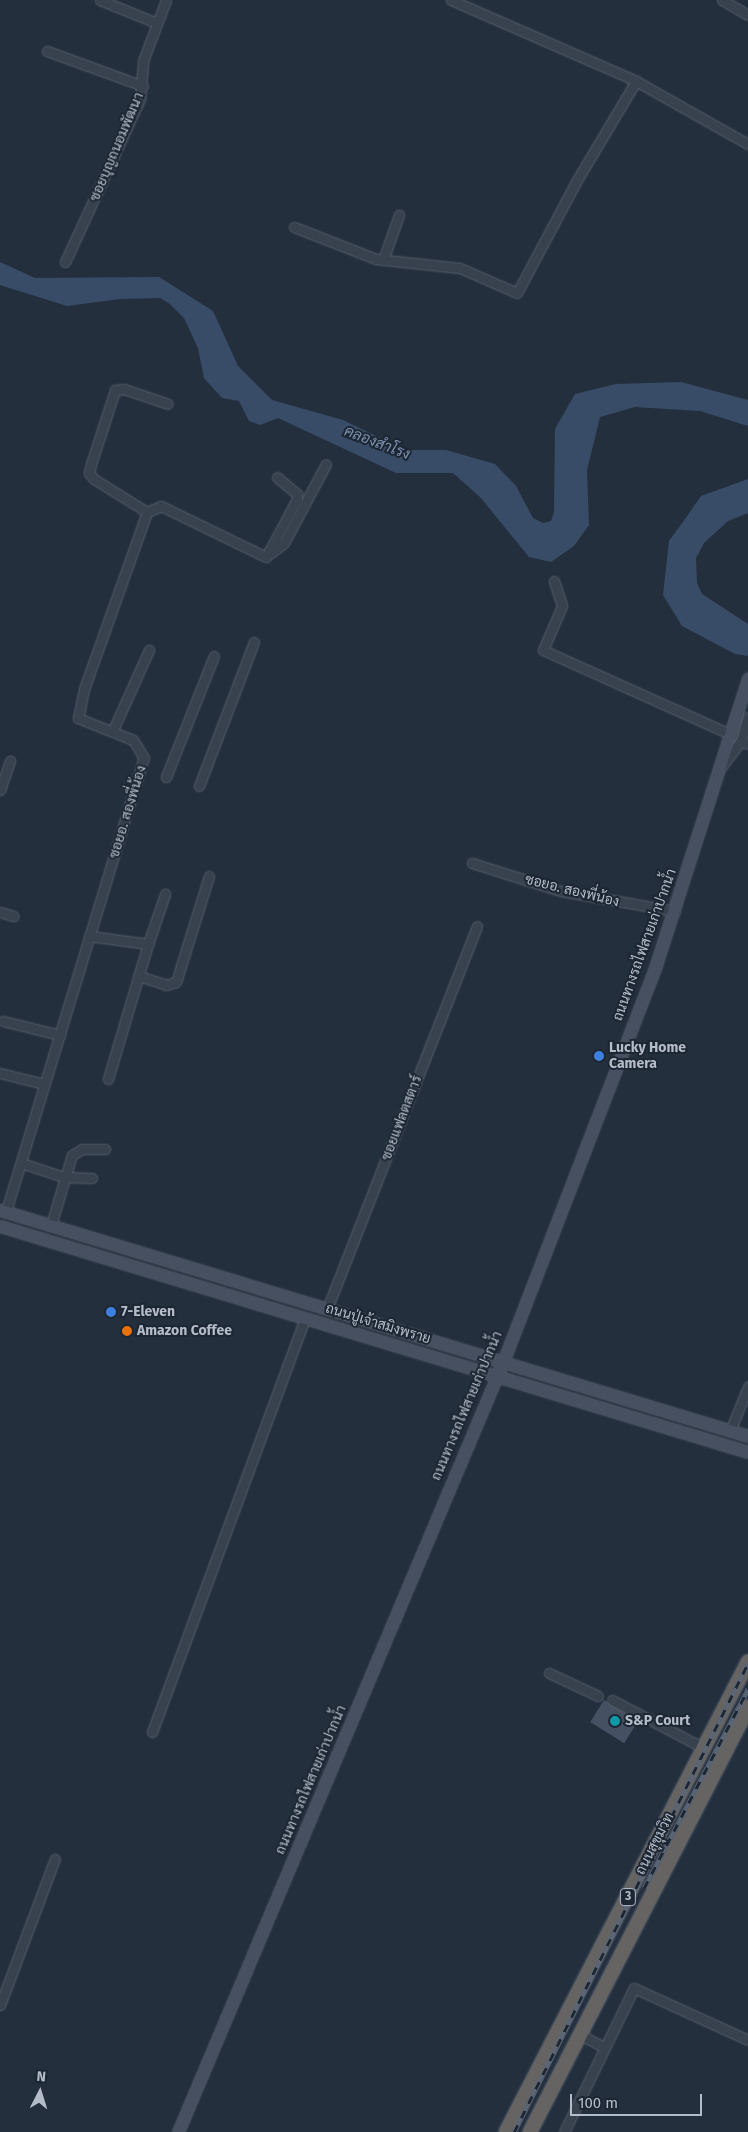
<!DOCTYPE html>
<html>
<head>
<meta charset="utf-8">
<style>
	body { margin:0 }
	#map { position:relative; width:748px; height:2132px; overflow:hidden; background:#242f3e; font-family:"Fira Sans",Sarabun,sans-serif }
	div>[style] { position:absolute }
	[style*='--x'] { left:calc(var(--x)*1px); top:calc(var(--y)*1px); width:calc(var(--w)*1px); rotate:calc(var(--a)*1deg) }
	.water>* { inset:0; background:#394c67 }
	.building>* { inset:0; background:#455162; transform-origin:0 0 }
	.roads { filter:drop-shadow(0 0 1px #565f6c) drop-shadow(0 0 1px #565f6c) }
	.minor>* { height:9px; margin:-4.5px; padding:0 4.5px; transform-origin:4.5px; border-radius:4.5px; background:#38414e }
	.secondary>* { height:11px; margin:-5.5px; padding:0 5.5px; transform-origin:5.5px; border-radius:5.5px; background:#465061 }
	.trunk>* { height:14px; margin:-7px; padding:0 7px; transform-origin:7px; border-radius:7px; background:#656462 }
	.rail>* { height:4.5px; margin-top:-2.25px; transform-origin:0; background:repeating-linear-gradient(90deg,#1d2633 0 8px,#5a6575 0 16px); box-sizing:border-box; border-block:1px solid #5a6575 }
	.dots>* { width:14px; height:14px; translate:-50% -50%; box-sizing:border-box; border:2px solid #1d2633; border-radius:50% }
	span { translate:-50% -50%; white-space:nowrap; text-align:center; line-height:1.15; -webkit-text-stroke:4px #1d2633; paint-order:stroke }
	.shield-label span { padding:1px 4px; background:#1d2633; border:1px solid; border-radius:4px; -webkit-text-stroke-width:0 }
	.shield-label { font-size:12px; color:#b4bcc9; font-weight:700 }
	.street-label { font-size:14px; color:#b4bcc9 }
	.poi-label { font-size:14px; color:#b4bcc9; font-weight:700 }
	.left { translate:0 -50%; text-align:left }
	.water-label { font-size:15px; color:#7c92b1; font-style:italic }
	.north { position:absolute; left:15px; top:2067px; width:50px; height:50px; -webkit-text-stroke:4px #1d2633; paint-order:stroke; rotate:5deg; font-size:14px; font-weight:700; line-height:20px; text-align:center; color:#b4bcc9 }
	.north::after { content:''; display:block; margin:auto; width:18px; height:22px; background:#b4bcc9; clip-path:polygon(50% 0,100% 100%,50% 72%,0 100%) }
	.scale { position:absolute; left:570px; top:2094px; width:132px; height:22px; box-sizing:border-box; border:2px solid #b4bcc9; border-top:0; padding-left:6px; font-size:15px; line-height:18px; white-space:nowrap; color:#b4bcc9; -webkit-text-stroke:4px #1d2633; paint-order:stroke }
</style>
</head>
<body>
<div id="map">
	<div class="water">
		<i style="clip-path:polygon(0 262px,35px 278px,159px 277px,213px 311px,238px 366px,272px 400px,343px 420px,405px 450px,446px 450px,495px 464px,516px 486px,533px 518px,543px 523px,551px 521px,554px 512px,555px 429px,575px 394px,616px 384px,681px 382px,748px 400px,748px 426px,700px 411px,635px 407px,600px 417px,587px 470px,589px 525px,574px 546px,551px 562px,529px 557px,481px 498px,453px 473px,396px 473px,278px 418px,260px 425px,249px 421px,239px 401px,222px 398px,204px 378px,198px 348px,184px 318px,170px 304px,160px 298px,120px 299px,67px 306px,0 285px)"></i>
		<i style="clip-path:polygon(748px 479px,748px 513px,728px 521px,704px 543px,696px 558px,697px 583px,702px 594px,748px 624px,748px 656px,735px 654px,682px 626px,663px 595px,669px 541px,685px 519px,701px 496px)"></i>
	</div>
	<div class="building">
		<i style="left:604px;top:1700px;width:40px;height:26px;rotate:32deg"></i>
	</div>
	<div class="roads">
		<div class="minor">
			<i style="--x:100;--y:0;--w:61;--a:22"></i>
			<i style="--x:451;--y:0;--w:202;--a:23.6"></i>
			<i style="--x:636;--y:81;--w:129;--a:29.4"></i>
			<i style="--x:722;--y:0;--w:30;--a:30"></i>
			<i style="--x:47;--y:51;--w:102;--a:20"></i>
			<i style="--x:294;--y:227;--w:88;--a:21.3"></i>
			<i style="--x:376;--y:259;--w:84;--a:6.1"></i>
			<i style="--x:460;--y:268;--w:62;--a:23.7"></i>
			<i style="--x:517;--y:293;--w:128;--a:-62"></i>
			<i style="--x:577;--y:180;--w:115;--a:-59.2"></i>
			<i style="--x:383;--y:260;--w:48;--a:-70.4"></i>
			<i style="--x:65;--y:262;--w:179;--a:-65.3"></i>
			<i style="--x:140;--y:99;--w:38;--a:-85"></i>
			<i style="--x:143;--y:61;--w:65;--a:-69.3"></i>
			<i style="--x:147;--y:512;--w:15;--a:-23"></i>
			<i style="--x:161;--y:506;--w:117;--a:25.9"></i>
			<i style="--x:266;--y:557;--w:66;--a:-61.9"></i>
			<i style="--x:297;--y:499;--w:5;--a:-90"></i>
			<i style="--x:297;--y:494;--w:26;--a:-140"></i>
			<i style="--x:271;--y:553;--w:16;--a:-38"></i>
			<i style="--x:284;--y:543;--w:89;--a:-62"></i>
			<i style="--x:554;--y:581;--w:26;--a:72"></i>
			<i style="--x:562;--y:606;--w:48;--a:113.4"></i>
			<i style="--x:543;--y:650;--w:207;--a:24.2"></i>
			<i style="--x:748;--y:717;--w:25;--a:106"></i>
			<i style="--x:741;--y:741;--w:8;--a:23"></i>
			<i style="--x:113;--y:730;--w:88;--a:-65.8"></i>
			<i style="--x:722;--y:766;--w:31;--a:-53"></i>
			<i style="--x:166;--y:777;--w:130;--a:-68.4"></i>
			<i style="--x:199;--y:786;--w:154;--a:-69.1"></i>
			<i style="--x:0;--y:790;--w:31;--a:-71"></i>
			<i style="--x:472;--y:863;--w:93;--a:17.5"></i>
			<i style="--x:561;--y:891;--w:116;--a:10"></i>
			<i style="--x:0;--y:912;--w:14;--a:17"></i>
			<i style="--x:89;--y:936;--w:60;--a:7.7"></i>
			<i style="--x:148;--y:944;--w:53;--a:-71.2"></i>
			<i style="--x:139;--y:976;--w:28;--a:18"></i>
			<i style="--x:166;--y:985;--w:10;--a:-17"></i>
			<i style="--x:176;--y:982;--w:111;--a:-72.7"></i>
			<i style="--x:3;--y:1021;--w:59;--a:13.8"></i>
			<i style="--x:0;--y:1073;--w:45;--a:14"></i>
			<i style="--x:108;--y:1079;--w:141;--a:-73.5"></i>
			<i style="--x:21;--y:1163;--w:45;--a:18"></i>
			<i style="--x:64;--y:1177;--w:28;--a:2"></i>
			<i style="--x:6;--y:1211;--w:474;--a:-73.1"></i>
			<i style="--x:144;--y:758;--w:21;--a:-121"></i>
			<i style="--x:133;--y:740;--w:59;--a:-158.2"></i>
			<i style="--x:78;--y:718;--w:30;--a:-78"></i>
			<i style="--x:84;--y:689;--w:188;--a:-70.4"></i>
			<i style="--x:147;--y:512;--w:62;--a:-148.1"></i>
			<i style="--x:94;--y:479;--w:8;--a:-130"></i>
			<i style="--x:89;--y:473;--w:9;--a:-77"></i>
			<i style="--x:91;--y:464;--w:78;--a:-72"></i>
			<i style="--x:115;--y:390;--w:9;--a:-6"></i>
			<i style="--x:124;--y:389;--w:46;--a:18.8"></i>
			<i style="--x:51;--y:1225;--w:73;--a:-73.3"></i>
			<i style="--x:72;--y:1155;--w:12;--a:-31"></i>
			<i style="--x:82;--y:1149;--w:23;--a:0"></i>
			<i style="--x:327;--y:1309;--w:411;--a:-68.6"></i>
			<i style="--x:730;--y:1431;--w:48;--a:-67.8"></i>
			<i style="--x:549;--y:1673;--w:54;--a:25.1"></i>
			<i style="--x:612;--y:1700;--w:104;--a:27.6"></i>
			<i style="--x:152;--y:1732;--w:441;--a:-69.7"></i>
			<i style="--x:0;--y:2005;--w:156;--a:-69.4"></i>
			<i style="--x:581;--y:2035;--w:26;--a:28"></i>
			<i style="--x:564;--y:2132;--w:160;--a:-64.1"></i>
			<i style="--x:634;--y:1988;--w:125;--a:24.5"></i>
		</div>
		<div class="secondary">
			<i style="--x:0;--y:1210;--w:781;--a:16.81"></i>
			<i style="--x:0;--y:1226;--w:781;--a:16.81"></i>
			<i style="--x:178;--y:2132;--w:836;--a:-67.12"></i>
			<i style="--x:503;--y:1362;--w:422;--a:-68.9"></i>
			<i style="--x:655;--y:968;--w:304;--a:-72.2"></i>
		</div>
		<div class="trunk">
			<i style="--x:506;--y:2132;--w:529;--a:-62.76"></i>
			<i style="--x:530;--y:2132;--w:478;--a:-62.8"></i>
		</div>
	</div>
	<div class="rail">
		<i style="--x:644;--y:1888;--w:225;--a:-62.4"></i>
		<i style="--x:514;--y:2132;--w:524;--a:-63.48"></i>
	</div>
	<div class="dots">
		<i style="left:599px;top:1056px;background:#3f7fe0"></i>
		<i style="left:111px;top:1312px;background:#3f7fe0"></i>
		<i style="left:127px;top:1331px;background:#e8710a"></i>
		<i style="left:615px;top:1721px;background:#0f9aa8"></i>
	</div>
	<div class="shield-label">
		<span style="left:628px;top:1897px">3</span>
	</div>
	<div class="street-label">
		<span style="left:117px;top:147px;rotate:-67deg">ซอยบุญถนอมพัฒนา</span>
		<span style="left:128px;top:812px;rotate:-73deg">ซอยอ. สองพี่น้อง</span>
		<span style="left:572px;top:891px;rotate:14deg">ซอยอ. สองพี่น้อง</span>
		<span style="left:645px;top:945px;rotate:-70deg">ถนนทางรถไฟสายเก่าปากน้ำ</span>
		<span style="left:402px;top:1118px;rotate:-69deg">ซอยแฟลตสตาร์</span>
		<span style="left:378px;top:1324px;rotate:17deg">ถนนปู่เจ้าสมิงพราย</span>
		<span style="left:467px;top:1406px;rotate:-67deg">ถนนทางรถไฟสายเก่าปากน้ำ</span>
		<span style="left:311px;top:1780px;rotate:-67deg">ถนนทางรถไฟสายเก่าปากน้ำ</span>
		<span style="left:655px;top:1844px;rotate:-63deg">ถนนสุขุมวิท</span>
	</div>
	<div class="poi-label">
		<span class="left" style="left:609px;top:1056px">Lucky Home<br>Camera</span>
		<span class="left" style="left:121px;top:1312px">7-Eleven</span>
		<span class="left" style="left:137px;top:1331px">Amazon Coffee</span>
		<span class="left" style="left:625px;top:1721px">S&amp;P Court</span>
	</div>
	<div class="water-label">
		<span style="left:377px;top:443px;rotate:21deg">คลองสำโรง</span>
	</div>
	<div class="north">N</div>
	<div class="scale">100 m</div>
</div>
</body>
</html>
